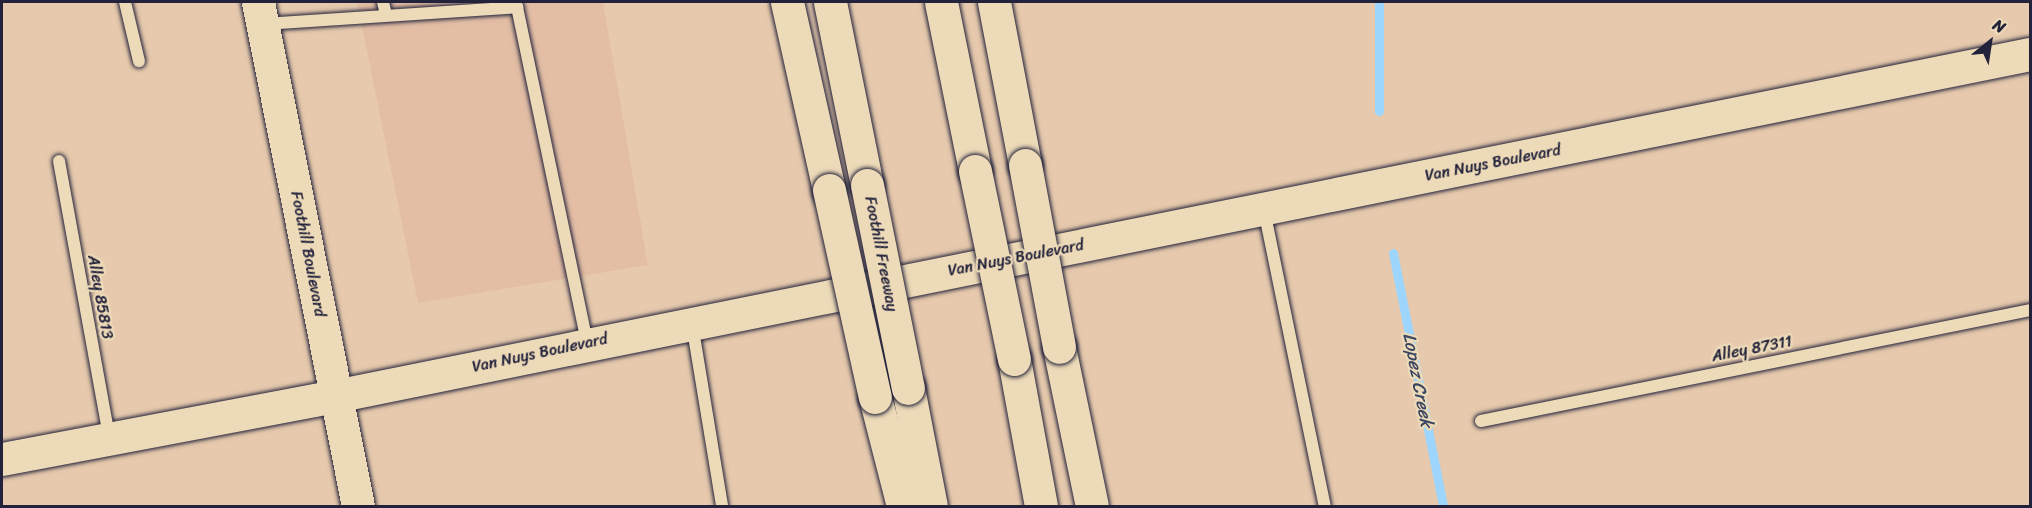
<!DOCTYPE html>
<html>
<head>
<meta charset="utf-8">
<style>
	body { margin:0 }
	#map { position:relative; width:2032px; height:508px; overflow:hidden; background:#e7caad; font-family:Sriracha,sans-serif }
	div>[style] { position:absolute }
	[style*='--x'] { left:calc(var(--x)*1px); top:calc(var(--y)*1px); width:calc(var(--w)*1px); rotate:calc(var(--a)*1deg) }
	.built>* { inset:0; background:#e3bea5 }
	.stream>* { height:9px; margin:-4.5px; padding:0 4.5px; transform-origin:4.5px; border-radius:4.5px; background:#9ed5fd }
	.roads { filter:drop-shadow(0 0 2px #22223b) drop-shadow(0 0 2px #22223b) }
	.lane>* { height:12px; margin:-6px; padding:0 6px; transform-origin:6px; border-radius:6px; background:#eddab8 }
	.secondary>* { height:33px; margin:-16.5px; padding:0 16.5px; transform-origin:16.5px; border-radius:16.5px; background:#eddab8 }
	.primary>* { height:33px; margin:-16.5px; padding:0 16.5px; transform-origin:16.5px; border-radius:16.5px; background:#eddab8 }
	.highway>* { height:33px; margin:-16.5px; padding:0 16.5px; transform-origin:16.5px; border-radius:16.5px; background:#eddab8 }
	.bridges { filter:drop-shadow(0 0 2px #22223b) drop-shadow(0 0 2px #22223b) }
	.highway-bridge>* { height:33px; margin:-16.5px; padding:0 16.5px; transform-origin:16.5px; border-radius:16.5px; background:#eddab8 }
	span { translate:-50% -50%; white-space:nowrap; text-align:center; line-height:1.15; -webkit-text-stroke:4.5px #eddab8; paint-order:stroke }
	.street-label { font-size:16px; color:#22223b }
	.water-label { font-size:18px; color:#3b4662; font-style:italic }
	.frame { position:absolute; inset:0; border:3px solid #22223b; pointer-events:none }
	.north { position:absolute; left:1960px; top:12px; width:60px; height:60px; -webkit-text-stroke:4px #eddab8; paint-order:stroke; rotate:30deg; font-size:16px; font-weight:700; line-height:24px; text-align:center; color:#22223b }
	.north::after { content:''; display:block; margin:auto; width:21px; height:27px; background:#22223b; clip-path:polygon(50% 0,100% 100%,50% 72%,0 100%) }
</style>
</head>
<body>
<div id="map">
	<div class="built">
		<i style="clip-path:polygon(357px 2px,603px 2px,648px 265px,418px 303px)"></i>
	</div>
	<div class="stream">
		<i style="--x:1379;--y:2;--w:109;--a:90"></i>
		<i style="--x:1393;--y:253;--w:258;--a:78.8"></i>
	</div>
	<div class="roads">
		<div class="lane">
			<i style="--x:125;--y:2;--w:61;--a:76.7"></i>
			<i style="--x:383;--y:2;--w:13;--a:77"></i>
			<i style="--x:264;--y:24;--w:254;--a:-3.8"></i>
			<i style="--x:517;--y:7;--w:342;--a:78.2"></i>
			<i style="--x:59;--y:161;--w:280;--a:79.7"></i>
			<i style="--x:1264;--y:210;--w:302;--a:78.4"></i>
			<i style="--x:692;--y:324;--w:184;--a:80.6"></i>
			<i style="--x:1481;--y:421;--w:560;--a:-11.43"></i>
		</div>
		<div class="secondary">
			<i style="--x:335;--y:396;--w:1729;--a:-11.41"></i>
		</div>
		<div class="primary">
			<i style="--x:258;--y:2;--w:514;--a:78.78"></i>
			<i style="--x:2;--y:459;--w:339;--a:-10.7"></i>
		</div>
		<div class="highway">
			<i style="--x:787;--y:2;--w:193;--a:77.4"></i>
			<i style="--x:830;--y:2;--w:187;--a:78.6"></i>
			<i style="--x:941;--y:2;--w:172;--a:78.6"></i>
			<i style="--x:994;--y:2;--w:166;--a:79.2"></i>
			<i style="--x:1059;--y:347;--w:162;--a:78.3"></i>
			<i style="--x:1014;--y:359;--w:149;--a:79.6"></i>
			<i style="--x:908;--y:388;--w:120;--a:79"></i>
			<i style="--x:875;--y:397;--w:113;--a:75.6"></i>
		</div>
	</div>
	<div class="bridges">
		<div class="highway-bridge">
			<i style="--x:1025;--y:165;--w:185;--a:79.4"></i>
			<i style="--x:975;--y:171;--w:192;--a:78.3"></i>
			<i style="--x:867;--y:185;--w:207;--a:78.6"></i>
			<i style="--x:829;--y:190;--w:212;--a:77.5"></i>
		</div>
	</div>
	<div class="street-label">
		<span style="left:1493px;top:163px;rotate:-11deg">Van Nuys Boulevard</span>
		<span style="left:308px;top:254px;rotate:79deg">Foothill Boulevard</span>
		<span style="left:881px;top:254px;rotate:79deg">Foothill Freeway</span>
		<span style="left:1016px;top:258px;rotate:-11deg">Van Nuys Boulevard</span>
		<span style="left:100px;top:297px;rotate:80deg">Alley 85813</span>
		<span style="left:1752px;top:349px;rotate:-11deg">Alley 87311</span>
		<span style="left:540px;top:353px;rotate:-12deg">Van Nuys Boulevard</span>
	</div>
	<div class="water-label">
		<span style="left:1418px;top:380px;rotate:79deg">Lopez Creek</span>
	</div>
	<div class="frame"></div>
	<div class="north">N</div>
</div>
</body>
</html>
